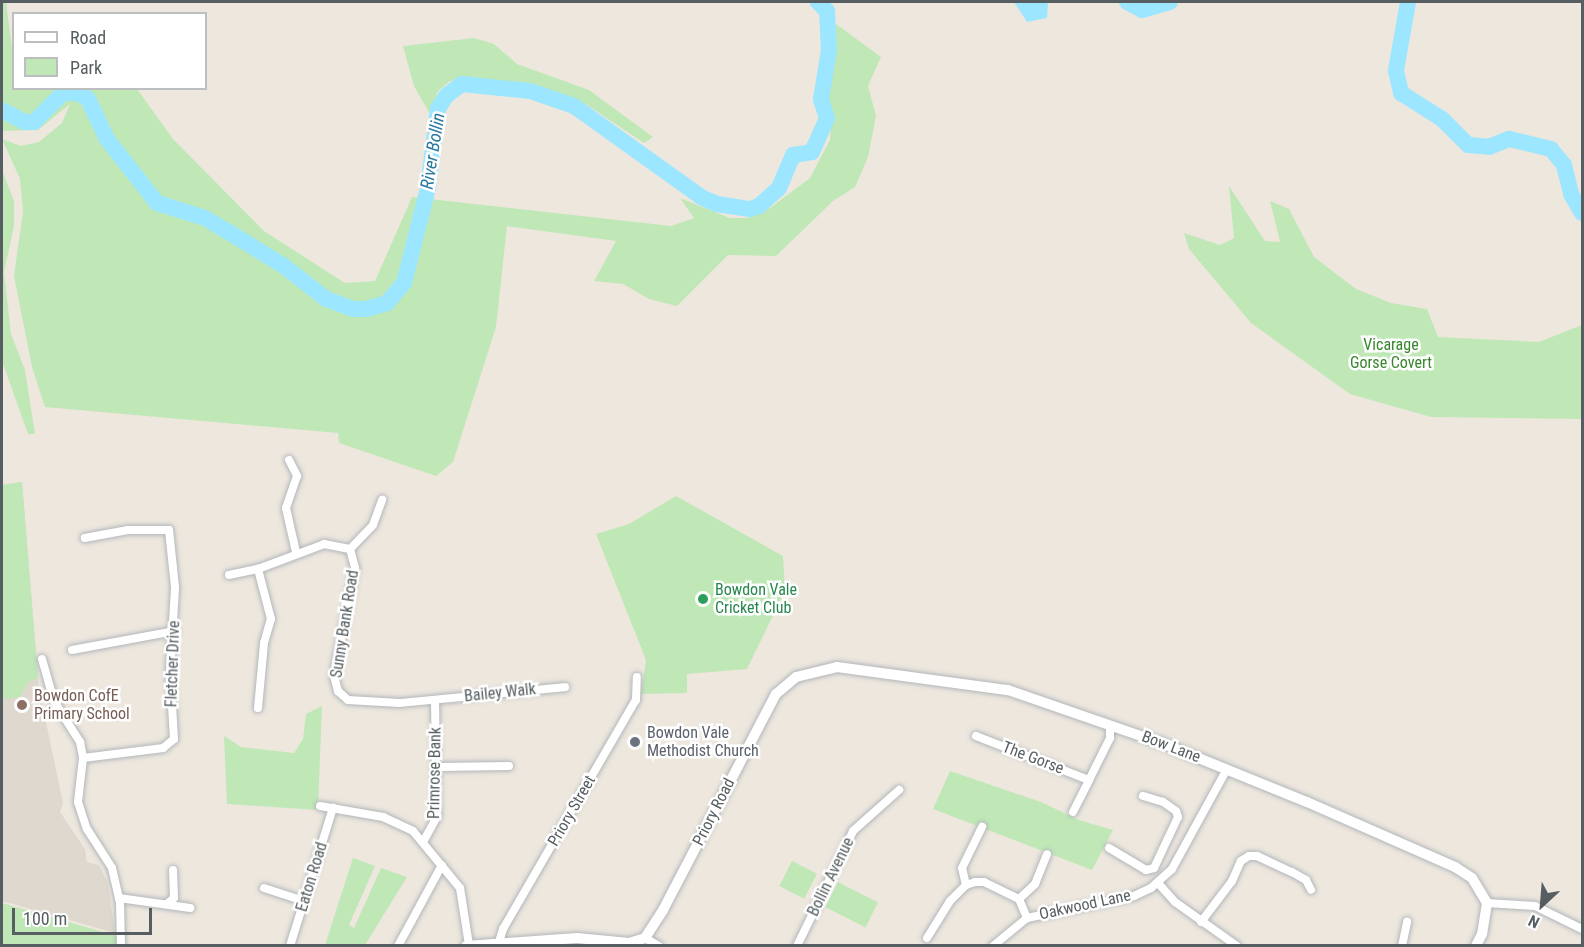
<!DOCTYPE html>
<html>
<head>
<meta charset="utf-8">
<style>
	body { margin:0 }
	#map { position:relative; width:1584px; height:947px; overflow:hidden; background:#ede7de; font-family:"Roboto Condensed",sans-serif }
	div>[style] { position:absolute }
	[style*='--x'] { left:calc(var(--x)*1px); top:calc(var(--y)*1px); width:calc(var(--w)*1px); rotate:calc(var(--a)*1deg) }
	.education>* { inset:0; background:#dfd8cf }
	.green>* { inset:0; background:#c0e8b7; transform-origin:0 0 }
	.water>* { inset:0; background:#9ce6ff }
	.river>* { height:16px; margin:-8px; padding:0 8px; transform-origin:8px; border-radius:8px; background:#9ce6ff }
	.roads { filter:drop-shadow(0 0 2px #b2b7bb) drop-shadow(0 0 2px #b2b7bb) }
	.minor>* { height:8px; margin:-4px; padding:0 4px; transform-origin:4px; border-radius:4px; background:#fff }
	.tertiary>* { height:10px; margin:-5px; padding:0 5px; transform-origin:5px; border-radius:5px; background:#fff }
	.dots>* { width:16px; height:16px; translate:-50% -50%; box-sizing:border-box; border:3px solid #fff; border-radius:50% }
	span { translate:-50% -50%; white-space:nowrap; text-align:center; line-height:1.15; -webkit-text-stroke:5px #fff; paint-order:stroke }
	.park-label { font-size:16px; color:#37862b }
	.leisure-label { font-size:16px; color:#27864d }
	.left { translate:0 -50%; text-align:left }
	.street-label { font-size:16px; color:#575e61 }
	.education-label { font-size:16px; color:#785e54 }
	.worship-label { font-size:16px; color:#5b616d }
	.water-label { font-size:18px; color:#2a789f; font-style:italic }
	.frame { position:absolute; inset:0; border:3px solid #575e61; pointer-events:none }
	.legend { position:absolute; left:12px; top:12px; width:195px; height:78px; box-sizing:border-box; background:#fff; border:2px solid #bcbfc0; margin:0; padding:8px 10px; list-style:none; font-size:18px; color:#575e61 }
	.legend li { display:flex; align-items:center; gap:12px; height:30px }
	.legend b { width:30px; border:2px solid #bcbfc0 }
	.north { position:absolute; left:1512px; top:875px; width:60px; height:60px; -webkit-text-stroke:4px #fff; paint-order:stroke; rotate:206deg; font-size:16px; font-weight:700; line-height:24px; text-align:center; color:#575e61 }
	.north::after { content:''; display:block; margin:auto; width:21px; height:27px; background:#575e61; clip-path:polygon(50% 0,100% 100%,50% 72%,0 100%) }
	.scale { position:absolute; left:12px; top:908px; width:140px; height:27px; box-sizing:border-box; border:3px solid #575e61; border-top:0; padding-left:8px; font-size:18px; line-height:21px; white-space:nowrap; color:#575e61; -webkit-text-stroke:4px #fff; paint-order:stroke }
</style>
</head>
<body>
<div id="map">
	<div class="education">
		<i style="clip-path:polygon(22px 482px,39px 689px,63px 803px,60px 812px,85px 849px,87px 862px,99px 865px,108px 884px,115px 933px,2px 901px,2px 485px)"></i>
	</div>
	<div class="green">
		<i style="clip-path:polygon(2px 2px,6px 2px,13px 56px,14px 88px,137px 89px,173px 139px,264px 231px,345px 283px,375px 281px,412px 197px,671px 226px,694px 218px,680px 198px,730px 218px,747px 218px,770px 208px,810px 178px,830px 140px,831px 116px,824px 97px,832px 74px,836px 24px,881px 57px,868px 86px,876px 116px,868px 157px,855px 187px,833px 201px,776px 256px,728px 255px,677px 306px,649px 299px,623px 284px,594px 281px,616px 241px,507px 226px,496px 327px,453px 462px,436px 476px,339px 443px,338px 433px,45px 407px,32px 367px,14px 276px,23px 211px,20px 179px,2px 139px,21px 146px,39px 142px,62px 123px,70px 104px,38px 130px,2px 131px)"></i>
		<i style="clip-path:polygon(474px 38px,494px 44px,517px 64px,589px 90px,653px 137px,644px 143px,587px 105px,529px 86px,483px 78px,450px 81px,438px 91px,430px 114px,414px 86px,403px 46px)"></i>
		<i style="clip-path:polygon(2px 170px,14px 201px,14px 226px,4px 272px,11px 334px,25px 370px,35px 434px,28px 434px,2px 361px)"></i>
		<i style="clip-path:polygon(1229px 186px,1265px 241px,1280px 242px,1270px 201px,1289px 209px,1314px 257px,1356px 289px,1391px 303px,1427px 309px,1438px 337px,1539px 342px,1582px 325px,1582px 419px,1431px 417px,1350px 394px,1251px 323px,1189px 249px,1184px 233px,1220px 245px,1234px 238px)"></i>
		<i style="clip-path:polygon(22px 482px,38px 678px,28px 682px,20px 697px,2px 699px,2px 485px)"></i>
		<i style="clip-path:polygon(676px 496px,783px 556px,785px 591px,747px 669px,687px 674px,687px 693px,641px 694px,646px 660px,596px 534px,629px 524px)"></i>
		<i style="clip-path:polygon(322px 706px,318px 810px,227px 804px,224px 736px,241px 747px,294px 753px,303px 739px,306px 714px)"></i>
		<i style="clip-path:polygon(950px 771px,1041px 802px,1079px 820px,1113px 830px,1092px 870px,933px 809px)"></i>
		<i style="clip-path:polygon(353px 858px,375px 866px,349px 925px,354px 928px,381px 868px,407px 877px,365px 945px,325px 945px)"></i>
		<i style="left:792px;top:861px;width:28px;height:28px;rotate:27deg"></i>
		<i style="left:838px;top:882px;width:45px;height:28px;rotate:27deg"></i>
		<i style="clip-path:polygon(2px 903px,117px 936px,116px 945px,2px 945px)"></i>
	</div>
	<div class="water">
		<i style="clip-path:polygon(1014px 2px,1048px 2px,1047px 18px,1027px 22px)"></i>
	</div>
	<div class="river">
		<i style="--x:1127;--y:2;--w:17;--a:28"></i>
		<i style="--x:1142;--y:10;--w:29;--a:-16"></i>
		<i style="--x:1408;--y:2;--w:70;--a:99.9"></i>
		<i style="--x:1396;--y:71;--w:23;--a:77"></i>
		<i style="--x:1401;--y:93;--w:49;--a:32.4"></i>
		<i style="--x:1442;--y:119;--w:37;--a:45"></i>
		<i style="--x:1468;--y:145;--w:21;--a:5"></i>
		<i style="--x:1489;--y:147;--w:22;--a:-22"></i>
		<i style="--x:1509;--y:139;--w:43;--a:13.4"></i>
		<i style="--x:1551;--y:149;--w:21;--a:51"></i>
		<i style="--x:1564;--y:165;--w:30;--a:76"></i>
		<i style="--x:1571;--y:194;--w:22;--a:60"></i>
		<i style="--x:2;--y:110;--w:26;--a:28"></i>
		<i style="--x:25;--y:122;--w:9;--a:0"></i>
		<i style="--x:34;--y:122;--w:42;--a:-45"></i>
		<i style="--x:64;--y:92;--w:16;--a:7"></i>
		<i style="--x:80;--y:94;--w:9;--a:32"></i>
		<i style="--x:88;--y:99;--w:44;--a:64.6"></i>
		<i style="--x:107;--y:139;--w:81;--a:52"></i>
		<i style="--x:157;--y:203;--w:50;--a:17.4"></i>
		<i style="--x:205;--y:218;--w:26;--a:31"></i>
		<i style="--x:227;--y:231;--w:67;--a:31.6"></i>
		<i style="--x:284;--y:266;--w:53;--a:38.2"></i>
		<i style="--x:326;--y:299;--w:29;--a:20"></i>
		<i style="--x:353;--y:309;--w:13;--a:0"></i>
		<i style="--x:366;--y:309;--w:22;--a:-16"></i>
		<i style="--x:387;--y:303;--w:26;--a:-50"></i>
		<i style="--x:404;--y:283;--w:98;--a:-75.8"></i>
		<i style="--x:428;--y:188;--w:80;--a:-82.8"></i>
		<i style="--x:438;--y:109;--w:15;--a:-58"></i>
		<i style="--x:446;--y:96;--w:20;--a:-37"></i>
		<i style="--x:462;--y:84;--w:68;--a:5.9"></i>
		<i style="--x:530;--y:91;--w:46;--a:18.8"></i>
		<i style="--x:574;--y:106;--w:156;--a:35.6"></i>
		<i style="--x:701;--y:197;--w:17;--a:24"></i>
		<i style="--x:717;--y:204;--w:33;--a:9"></i>
		<i style="--x:750;--y:209;--w:9;--a:-18"></i>
		<i style="--x:759;--y:206;--w:27;--a:-42"></i>
		<i style="--x:779;--y:188;--w:36;--a:-67"></i>
		<i style="--x:793;--y:155;--w:19;--a:-9"></i>
		<i style="--x:812;--y:152;--w:37;--a:-66"></i>
		<i style="--x:827;--y:118;--w:20;--a:-108"></i>
		<i style="--x:821;--y:99;--w:50;--a:-80.7"></i>
		<i style="--x:829;--y:50;--w:39;--a:-93"></i>
		<i style="--x:827;--y:11;--w:13;--a:-135"></i>
	</div>
	<div class="roads">
		<div class="minor">
			<i style="--x:289;--y:460;--w:18;--a:63"></i>
			<i style="--x:297;--y:476;--w:34;--a:109"></i>
			<i style="--x:286;--y:508;--w:45;--a:77.2"></i>
			<i style="--x:350;--y:549;--w:33;--a:-46"></i>
			<i style="--x:373;--y:525;--w:27;--a:-70"></i>
			<i style="--x:229;--y:575;--w:30;--a:-12"></i>
			<i style="--x:258;--y:569;--w:71;--a:-20.7"></i>
			<i style="--x:324;--y:544;--w:26;--a:11"></i>
			<i style="--x:350;--y:549;--w:20;--a:75"></i>
			<i style="--x:355;--y:568;--w:110;--a:101"></i>
			<i style="--x:334;--y:676;--w:16;--a:75"></i>
			<i style="--x:338;--y:691;--w:13;--a:42"></i>
			<i style="--x:348;--y:700;--w:52;--a:3.3"></i>
			<i style="--x:400;--y:703;--w:166;--a:-5.5"></i>
			<i style="--x:72;--y:650;--w:105;--a:-10.5"></i>
			<i style="--x:42;--y:659;--w:44;--a:74.1"></i>
			<i style="--x:54;--y:701;--w:49;--a:57.6"></i>
			<i style="--x:80;--y:742;--w:16;--a:79"></i>
			<i style="--x:83;--y:758;--w:44;--a:96.5"></i>
			<i style="--x:78;--y:802;--w:28;--a:72"></i>
			<i style="--x:87;--y:829;--w:46;--a:57.3"></i>
			<i style="--x:112;--y:868;--w:35;--a:77"></i>
			<i style="--x:120;--y:902;--w:44;--a:88.7"></i>
			<i style="--x:258;--y:708;--w:65;--a:-84.7"></i>
			<i style="--x:264;--y:643;--w:25;--a:-74"></i>
			<i style="--x:271;--y:619;--w:52;--a:-104.6"></i>
			<i style="--x:976;--y:736;--w:121;--a:21.3"></i>
			<i style="--x:1089;--y:780;--w:47;--a:-63.4"></i>
			<i style="--x:1110;--y:738;--w:13;--a:-90"></i>
			<i style="--x:83;--y:758;--w:81;--a:-7.1"></i>
			<i style="--x:163;--y:748;--w:14;--a:-39"></i>
			<i style="--x:174;--y:739;--w:67;--a:-93.4"></i>
			<i style="--x:170;--y:672;--w:85;--a:-86.6"></i>
			<i style="--x:175;--y:587;--w:57;--a:-96"></i>
			<i style="--x:169;--y:530;--w:41;--a:180"></i>
			<i style="--x:128;--y:530;--w:44;--a:169.5"></i>
			<i style="--x:438;--y:767;--w:71;--a:-0.8"></i>
			<i style="--x:320;--y:806;--w:64;--a:9.9"></i>
			<i style="--x:383;--y:817;--w:33;--a:25"></i>
			<i style="--x:413;--y:831;--w:74;--a:50.5"></i>
			<i style="--x:460;--y:888;--w:58;--a:81"></i>
			<i style="--x:1073;--y:812;--w:36;--a:-63"></i>
			<i style="--x:423;--y:842;--w:29;--a:-61"></i>
			<i style="--x:437;--y:817;--w:117;--a:-91"></i>
			<i style="--x:1109;--y:848;--w:43;--a:30.7"></i>
			<i style="--x:1146;--y:870;--w:8;--a:-14"></i>
			<i style="--x:1154;--y:868;--w:56;--a:-64.8"></i>
			<i style="--x:1178;--y:817;--w:6;--a:-108"></i>
			<i style="--x:1176;--y:811;--w:16;--a:-145"></i>
			<i style="--x:1163;--y:802;--w:21;--a:-163"></i>
			<i style="--x:1158;--y:883;--w:25;--a:48"></i>
			<i style="--x:1175;--y:902;--w:76;--a:35.4"></i>
			<i style="--x:966;--y:885;--w:17;--a:-103"></i>
			<i style="--x:962;--y:868;--w:46;--a:-64"></i>
			<i style="--x:264;--y:888;--w:42;--a:18"></i>
			<i style="--x:119;--y:898;--w:72;--a:8"></i>
			<i style="--x:1019;--y:899;--w:22;--a:-43"></i>
			<i style="--x:1035;--y:884;--w:32;--a:-68"></i>
			<i style="--x:1487;--y:903;--w:48;--a:3.6"></i>
			<i style="--x:1535;--y:906;--w:52;--a:26.1"></i>
			<i style="--x:167;--y:904;--w:9;--a:-41"></i>
			<i style="--x:174;--y:898;--w:28;--a:-92"></i>
			<i style="--x:1201;--y:922;--w:51;--a:-52.9"></i>
			<i style="--x:1232;--y:881;--w:22;--a:-66"></i>
			<i style="--x:1241;--y:861;--w:9;--a:-32"></i>
			<i style="--x:1249;--y:856;--w:8;--a:0"></i>
			<i style="--x:1257;--y:856;--w:38;--a:25"></i>
			<i style="--x:1292;--y:872;--w:16;--a:30"></i>
			<i style="--x:1306;--y:880;--w:11;--a:63"></i>
			<i style="--x:645;--y:938;--w:16;--a:30"></i>
			<i style="--x:927;--y:938;--w:44;--a:-58.1"></i>
			<i style="--x:950;--y:901;--w:23;--a:-45"></i>
			<i style="--x:966;--y:885;--w:9;--a:-18"></i>
			<i style="--x:975;--y:882;--w:9;--a:0"></i>
			<i style="--x:984;--y:882;--w:39;--a:26"></i>
			<i style="--x:1019;--y:899;--w:21;--a:67"></i>
			<i style="--x:499;--y:942;--w:14;--a:-73"></i>
			<i style="--x:503;--y:929;--w:265;--a:-59.9"></i>
			<i style="--x:636;--y:700;--w:23;--a:-88"></i>
			<i style="--x:290;--y:946;--w:145;--a:-72.7"></i>
			<i style="--x:398;--y:946;--w:92;--a:-61.5"></i>
			<i style="--x:797;--y:946;--w:128;--a:-64"></i>
			<i style="--x:853;--y:831;--w:62;--a:-41.7"></i>
			<i style="--x:993;--y:946;--w:44;--a:-39.5"></i>
			<i style="--x:1027;--y:918;--w:109;--a:-11.6"></i>
			<i style="--x:1134;--y:896;--w:19;--a:-25"></i>
			<i style="--x:1151;--y:888;--w:28;--a:-42"></i>
			<i style="--x:1172;--y:869;--w:114;--a:-61.2"></i>
			<i style="--x:1402;--y:946;--w:25;--a:-78"></i>
		</div>
		<div class="tertiary">
			<i style="--x:466;--y:946;--w:111;--a:-4.1"></i>
			<i style="--x:577;--y:938;--w:52;--a:5.5"></i>
			<i style="--x:629;--y:943;--w:17;--a:-17"></i>
			<i style="--x:645;--y:938;--w:33;--a:-57"></i>
			<i style="--x:663;--y:910;--w:244;--a:-62.4"></i>
			<i style="--x:776;--y:694;--w:26;--a:-40"></i>
			<i style="--x:796;--y:677;--w:42;--a:-13.7"></i>
			<i style="--x:837;--y:667;--w:173;--a:7.7"></i>
			<i style="--x:1008;--y:690;--w:165;--a:19.1"></i>
			<i style="--x:1164;--y:744;--w:154;--a:22.1"></i>
			<i style="--x:1307;--y:802;--w:162;--a:23.7"></i>
			<i style="--x:1455;--y:867;--w:20;--a:33"></i>
			<i style="--x:1472;--y:878;--w:29;--a:59"></i>
			<i style="--x:1487;--y:903;--w:31;--a:99"></i>
			<i style="--x:1482;--y:934;--w:13;--a:117"></i>
		</div>
	</div>
	<div class="dots">
		<i style="left:703px;top:599px;background:#2e9e5b"></i>
		<i style="left:22px;top:705px;background:#8d6e63"></i>
		<i style="left:635px;top:742px;background:#6b7280"></i>
	</div>
	<div class="park-label">
		<span style="left:1391px;top:354px">Vicarage<br>Gorse Covert</span>
	</div>
	<div class="leisure-label">
		<span class="left" style="left:715px;top:599px">Bowdon Vale<br>Cricket Club</span>
	</div>
	<div class="street-label">
		<span style="left:345px;top:624px;rotate:-81deg">Sunny Bank Road</span>
		<span style="left:173px;top:664px;rotate:-88deg">Fletcher Drive</span>
		<span style="left:500px;top:693px;rotate:-6deg">Bailey Walk</span>
		<span style="left:1171px;top:747px;rotate:21deg">Bow Lane</span>
		<span style="left:1033px;top:758px;rotate:21deg">The Gorse</span>
		<span style="left:435px;top:773px;rotate:-89deg">Primrose Bank</span>
		<span style="left:572px;top:811px;rotate:-60deg">Priory Street</span>
		<span style="left:714px;top:812px;rotate:-63deg">Priory Road</span>
		<span style="left:312px;top:877px;rotate:-73deg">Eaton Road</span>
		<span style="left:831px;top:877px;rotate:-64deg">Bollin Avenue</span>
		<span style="left:1085px;top:905px;rotate:-12deg">Oakwood Lane</span>
	</div>
	<div class="education-label">
		<span class="left" style="left:34px;top:705px">Bowdon CofE<br>Primary School</span>
	</div>
	<div class="worship-label">
		<span class="left" style="left:647px;top:742px">Bowdon Vale<br>Methodist Church</span>
	</div>
	<div class="water-label">
		<span style="left:433px;top:151px;rotate:-81deg">River Bollin</span>
	</div>
	<div class="frame"></div>
	<ul class="legend">
	<li><b style="height:8px;background:#fff"></b>Road</li>
	<li><b style="height:16px;background:#c0e8b7"></b>Park</li>
	</ul>
	<div class="north">N</div>
	<div class="scale">100 m</div>
</div>
</body>
</html>
